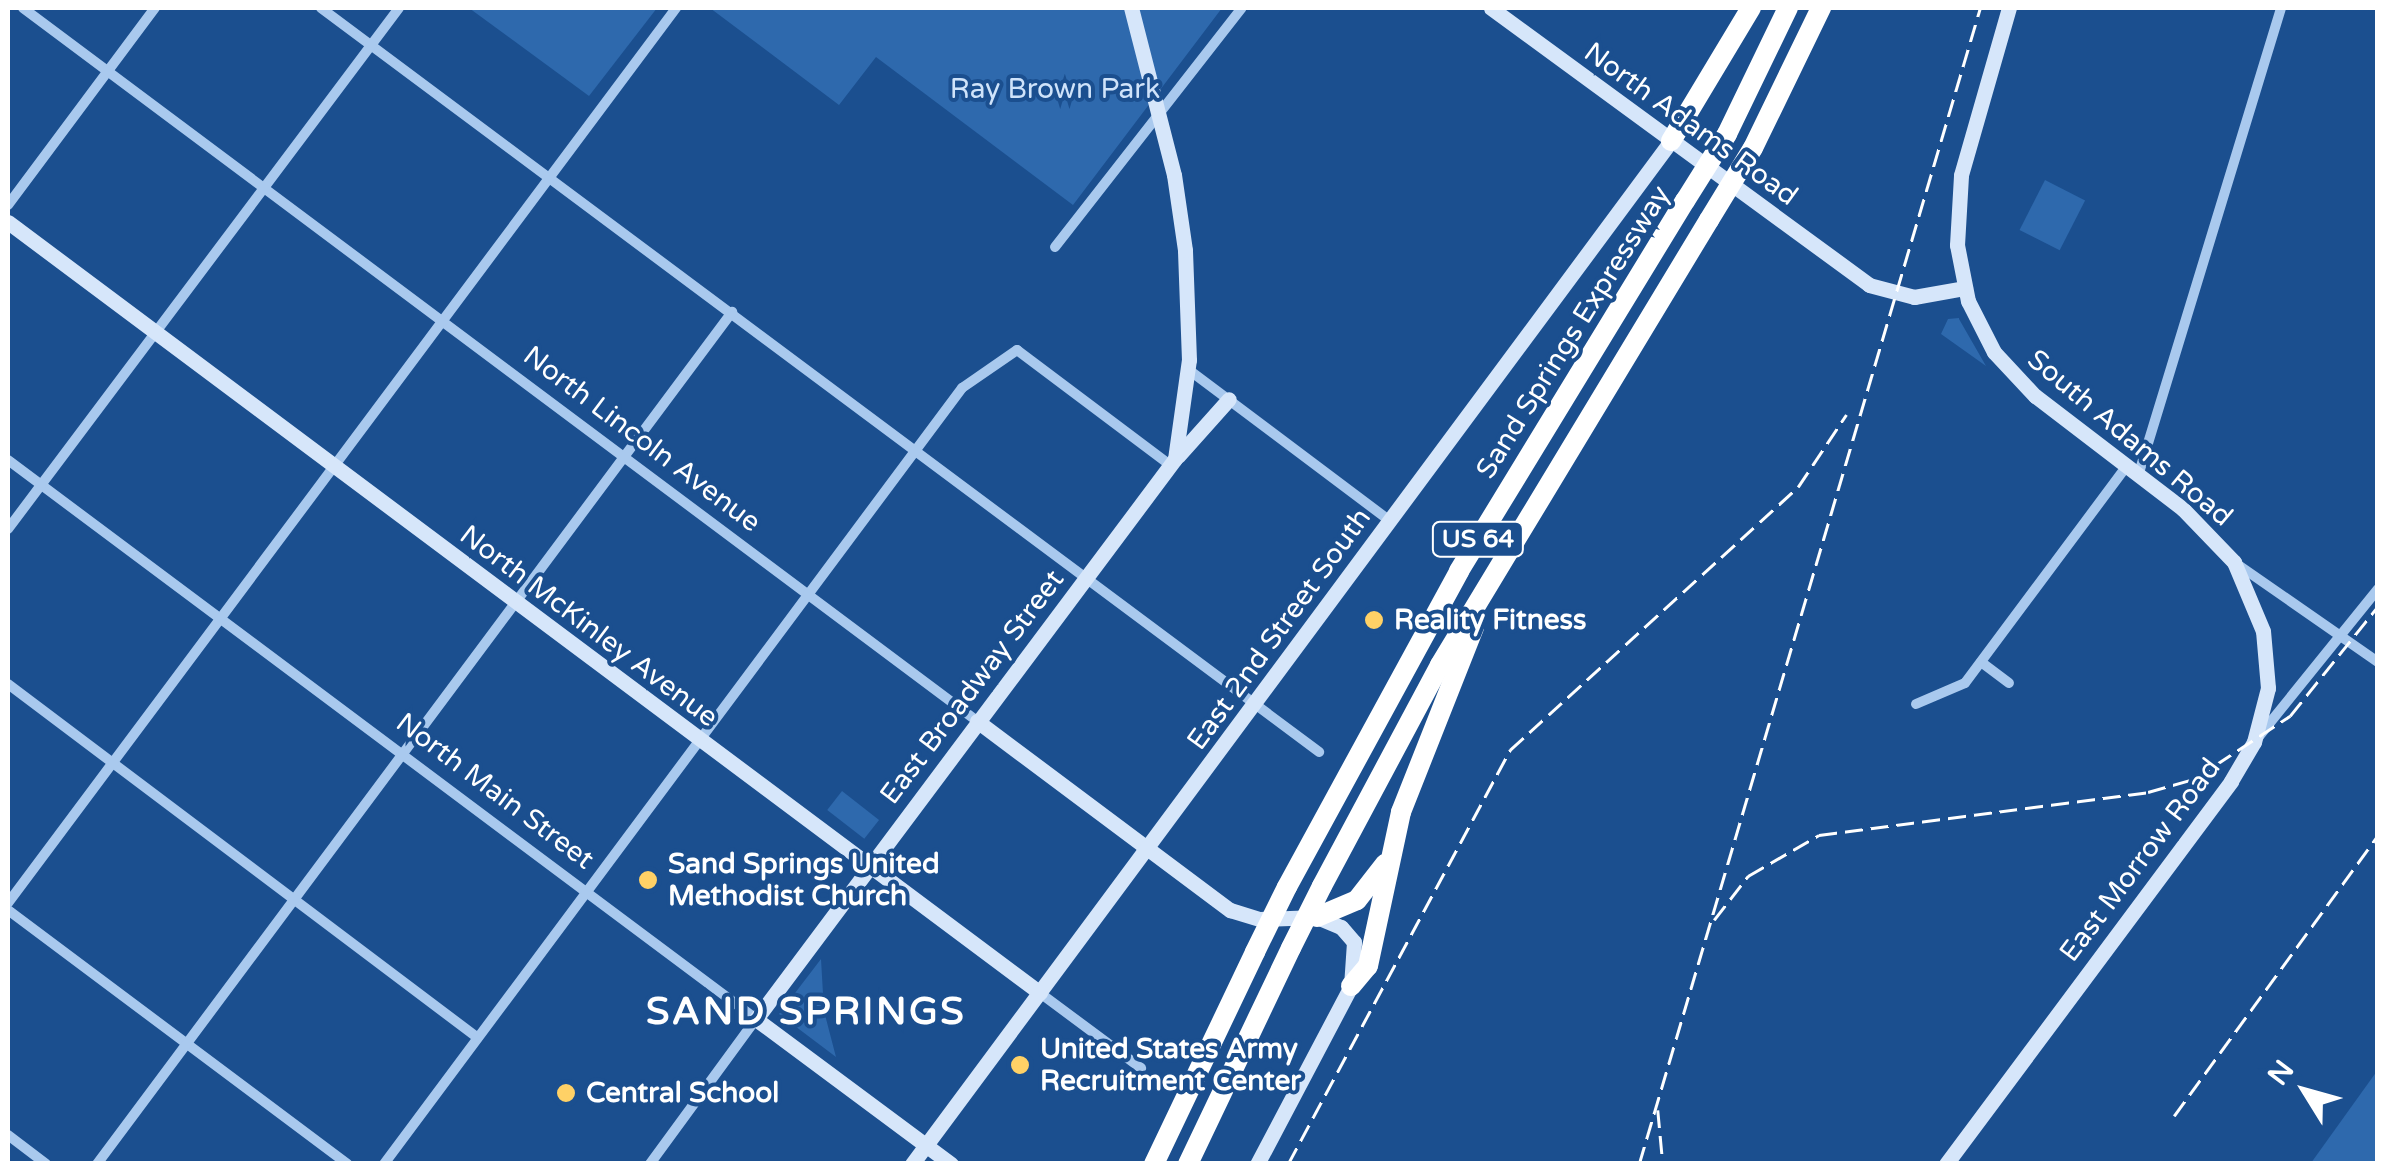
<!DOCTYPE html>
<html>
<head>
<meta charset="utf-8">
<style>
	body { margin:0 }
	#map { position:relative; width:2385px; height:1171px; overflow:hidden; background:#1b4f8f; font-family:"Varela Round",sans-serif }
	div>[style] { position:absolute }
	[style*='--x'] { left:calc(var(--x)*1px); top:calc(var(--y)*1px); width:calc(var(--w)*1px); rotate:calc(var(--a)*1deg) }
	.green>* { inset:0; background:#2e69ad; transform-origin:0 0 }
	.street>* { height:10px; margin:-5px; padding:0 5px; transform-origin:5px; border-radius:5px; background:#a9c9ee }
	.secondary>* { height:15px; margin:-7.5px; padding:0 7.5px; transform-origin:7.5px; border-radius:7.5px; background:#d6e6fa }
	.highway>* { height:20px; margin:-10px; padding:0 10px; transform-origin:10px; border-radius:10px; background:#fff }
	.rail>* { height:2.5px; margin-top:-1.25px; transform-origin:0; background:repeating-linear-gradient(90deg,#fff 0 18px,transparent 0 26px) }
	.highway-bridge>* { height:20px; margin:-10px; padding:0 10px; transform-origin:10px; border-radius:10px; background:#fff }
	.dots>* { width:28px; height:28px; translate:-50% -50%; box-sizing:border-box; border:5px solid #1b4f8f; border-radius:50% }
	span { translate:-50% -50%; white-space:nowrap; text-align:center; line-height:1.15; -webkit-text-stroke:8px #1b4f8f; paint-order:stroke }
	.shield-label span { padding:2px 8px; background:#1b4f8f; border:2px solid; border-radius:8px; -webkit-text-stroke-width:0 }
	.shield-label { font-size:25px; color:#fff; font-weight:700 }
	.park-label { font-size:28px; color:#cfe3fa }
	.street-label { font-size:28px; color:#fff }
	.poi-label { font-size:28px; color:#fff; font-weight:700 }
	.left { translate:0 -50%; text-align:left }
	.district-label { font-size:38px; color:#fff; font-weight:700; letter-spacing:2.5px }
	.frame { position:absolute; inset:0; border:10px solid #fff; pointer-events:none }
	.north { position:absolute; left:2255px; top:1041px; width:100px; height:100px; -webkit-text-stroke:8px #1b4f8f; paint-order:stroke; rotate:307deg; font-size:28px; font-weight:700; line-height:40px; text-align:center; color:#fff }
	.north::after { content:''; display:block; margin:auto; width:35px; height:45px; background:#fff; clip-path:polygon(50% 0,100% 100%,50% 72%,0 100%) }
</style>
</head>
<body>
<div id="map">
	<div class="green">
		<i style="clip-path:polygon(469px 8px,657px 8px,589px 96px)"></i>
		<i style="clip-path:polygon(710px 8px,1222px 8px,1073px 205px,876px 57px,839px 105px)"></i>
		<i style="left:2045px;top:180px;width:45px;height:56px;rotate:27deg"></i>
		<i style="clip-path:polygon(1959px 318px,1959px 319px,1986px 366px,1941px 334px,1948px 319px)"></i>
		<i style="left:842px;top:791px;width:47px;height:24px;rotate:38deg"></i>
		<i style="clip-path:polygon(821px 959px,824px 1011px,836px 1057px,779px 1014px)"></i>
		<i style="clip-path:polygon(2377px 1071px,2377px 1163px,2311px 1163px)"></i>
	</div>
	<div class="street">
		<i style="--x:23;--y:8;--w:1191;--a:36.77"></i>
		<i style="--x:321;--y:8;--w:1245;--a:36.7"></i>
		<i style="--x:8;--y:205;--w:246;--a:-53.3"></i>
		<i style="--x:1055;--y:247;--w:303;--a:-52"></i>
		<i style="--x:1189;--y:370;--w:251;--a:36.9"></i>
		<i style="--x:8;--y:460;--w:934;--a:36.77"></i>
		<i style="--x:756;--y:1019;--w:180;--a:126.2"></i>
		<i style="--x:2138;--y:476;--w:489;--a:-73"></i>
		<i style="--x:8;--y:529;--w:651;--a:-53.11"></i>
		<i style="--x:2234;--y:562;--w:175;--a:34.8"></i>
		<i style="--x:1981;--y:662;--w:35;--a:37"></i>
		<i style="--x:8;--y:684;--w:588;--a:36.99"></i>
		<i style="--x:1916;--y:704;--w:53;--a:-23.2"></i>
		<i style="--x:1965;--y:683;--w:269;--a:-53.3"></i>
		<i style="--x:2256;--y:740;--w:194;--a:-51.1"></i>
		<i style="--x:8;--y:903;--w:1117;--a:-53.26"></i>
		<i style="--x:8;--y:910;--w:424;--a:36.8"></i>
		<i style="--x:1040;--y:993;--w:126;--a:36.6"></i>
		<i style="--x:8;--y:1135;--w:48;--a:37.3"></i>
		<i style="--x:97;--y:1164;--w:1063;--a:-53.3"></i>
		<i style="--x:384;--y:1164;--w:968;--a:-53.32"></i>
		<i style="--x:962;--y:388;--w:67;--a:-34.6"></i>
		<i style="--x:1017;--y:350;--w:191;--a:36.9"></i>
	</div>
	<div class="secondary">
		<i style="--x:1491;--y:8;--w:469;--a:36.2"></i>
		<i style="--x:1869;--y:285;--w:47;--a:14.9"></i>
		<i style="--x:1914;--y:297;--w:52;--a:-10"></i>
		<i style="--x:8;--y:222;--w:1288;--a:36.76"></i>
		<i style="--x:1178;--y:456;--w:76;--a:-48.2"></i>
		<i style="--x:977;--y:721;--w:316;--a:36.8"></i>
		<i style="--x:1230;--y:910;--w:31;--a:17"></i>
		<i style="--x:1260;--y:919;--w:57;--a:-2"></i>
		<i style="--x:1317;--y:917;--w:26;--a:23"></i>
		<i style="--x:1341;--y:927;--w:20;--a:49"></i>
		<i style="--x:1354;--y:942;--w:44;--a:93.9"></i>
		<i style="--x:1351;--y:986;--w:201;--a:117.8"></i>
		<i style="--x:912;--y:1164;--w:1274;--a:-53.43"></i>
		<i style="--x:951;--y:1164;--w:243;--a:-143.4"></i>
		<i style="--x:756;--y:1019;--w:699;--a:-53.2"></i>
		<i style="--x:1175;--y:459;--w:100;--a:-82"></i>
		<i style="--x:1189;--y:360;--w:110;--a:-92.1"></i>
		<i style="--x:1185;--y:250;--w:76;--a:-98.3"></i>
		<i style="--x:1174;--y:175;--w:172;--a:-104.4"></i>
		<i style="--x:1946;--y:1164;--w:477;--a:-53.3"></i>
		<i style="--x:2231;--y:781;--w:45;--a:-59.5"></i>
		<i style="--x:2254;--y:742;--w:56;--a:-75.5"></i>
		<i style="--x:2268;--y:688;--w:57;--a:-95"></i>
		<i style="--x:2263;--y:631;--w:75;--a:-112.8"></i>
		<i style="--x:2234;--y:562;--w:74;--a:-133.9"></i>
		<i style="--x:2183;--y:509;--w:186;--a:-142.6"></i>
		<i style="--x:2035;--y:396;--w:60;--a:-133"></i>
		<i style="--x:1994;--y:352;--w:57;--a:-117"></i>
		<i style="--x:1968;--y:301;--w:57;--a:-101.1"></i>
		<i style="--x:1957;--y:245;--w:70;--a:-86.7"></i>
		<i style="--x:1961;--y:175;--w:174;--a:-74"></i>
	</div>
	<div class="highway">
		<i style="--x:1727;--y:134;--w:140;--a:-64.2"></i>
		<i style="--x:1671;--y:141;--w:155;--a:-59"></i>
		<i style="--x:1753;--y:148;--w:156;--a:-64.1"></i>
		<i style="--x:1322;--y:886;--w:251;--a:-61.9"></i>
		<i style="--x:1440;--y:665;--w:520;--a:-58.85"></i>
		<i style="--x:1287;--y:887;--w:360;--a:-61.4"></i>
		<i style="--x:1459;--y:571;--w:434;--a:-58.6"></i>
		<i style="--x:1317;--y:917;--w:43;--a:-23"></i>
		<i style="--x:1357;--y:900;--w:46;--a:-52.1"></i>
		<i style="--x:1351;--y:986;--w:26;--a:-50"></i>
		<i style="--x:1368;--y:966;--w:157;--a:-77.9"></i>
		<i style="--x:1401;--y:812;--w:198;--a:-68.4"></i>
		<i style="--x:1154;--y:1164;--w:235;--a:-64.5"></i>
		<i style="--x:1188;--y:1164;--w:239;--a:-64.5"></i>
	</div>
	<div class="rail">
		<i style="--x:1714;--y:920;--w:56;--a:-52.3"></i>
		<i style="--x:1748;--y:876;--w:82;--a:-30"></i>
		<i style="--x:1819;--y:835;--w:332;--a:-7.4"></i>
		<i style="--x:2148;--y:792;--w:48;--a:-15.8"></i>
		<i style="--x:2194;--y:779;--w:115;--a:-33.3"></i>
		<i style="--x:2290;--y:716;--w:141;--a:-51.3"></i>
		<i style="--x:1658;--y:1110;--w:54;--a:84.7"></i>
		<i style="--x:2174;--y:1116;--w:347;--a:-54"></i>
		<i style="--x:1288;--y:1164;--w:470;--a:-61.8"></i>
		<i style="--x:1510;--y:750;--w:390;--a:-42.4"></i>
		<i style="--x:1798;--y:487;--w:87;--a:-56.3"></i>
		<i style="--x:1639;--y:1164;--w:1205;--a:-73.56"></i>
	</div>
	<div class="highway-bridge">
		<i style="--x:1685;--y:201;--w:79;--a:-57.9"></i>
		<i style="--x:1709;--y:220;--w:84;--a:-58.6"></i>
		<i style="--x:1291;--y:948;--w:69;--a:-63.4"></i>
		<i style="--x:1255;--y:952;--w:72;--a:-63.8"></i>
	</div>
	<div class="dots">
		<i style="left:1374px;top:620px;background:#ffd166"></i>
		<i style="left:648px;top:880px;background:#ffd166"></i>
		<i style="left:1020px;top:1065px;background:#ffd166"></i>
		<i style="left:566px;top:1093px;background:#ffd166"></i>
	</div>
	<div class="shield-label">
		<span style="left:1478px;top:539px">US 64</span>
	</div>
	<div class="park-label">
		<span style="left:1055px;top:89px">Ray Brown Park</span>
	</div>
	<div class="street-label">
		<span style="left:1691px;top:124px;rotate:36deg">North Adams Road</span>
		<span style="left:1573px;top:332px;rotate:-58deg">Sand Springs Expressway</span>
		<span style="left:2130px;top:438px;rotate:40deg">South Adams Road</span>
		<span style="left:642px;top:439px;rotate:37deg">North Lincoln Avenue</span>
		<span style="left:589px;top:626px;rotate:37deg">North McKinley Avenue</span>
		<span style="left:1279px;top:629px;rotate:-54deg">East 2nd Street South</span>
		<span style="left:972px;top:687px;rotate:-53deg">East Broadway Street</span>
		<span style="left:495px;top:791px;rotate:37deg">North Main Street</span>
		<span style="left:2140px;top:860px;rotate:-53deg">East Morrow Road</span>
	</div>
	<div class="poi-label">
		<span class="left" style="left:1394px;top:620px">Reality Fitness</span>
		<span class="left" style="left:668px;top:880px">Sand Springs United<br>Methodist Church</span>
		<span class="left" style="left:1040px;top:1065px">United States Army<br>Recruitment Center</span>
		<span class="left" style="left:586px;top:1093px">Central School</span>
	</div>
	<div class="district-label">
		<span style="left:806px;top:1013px">SAND SPRINGS</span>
	</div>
	<div class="frame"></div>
	<div class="north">N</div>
</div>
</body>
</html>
